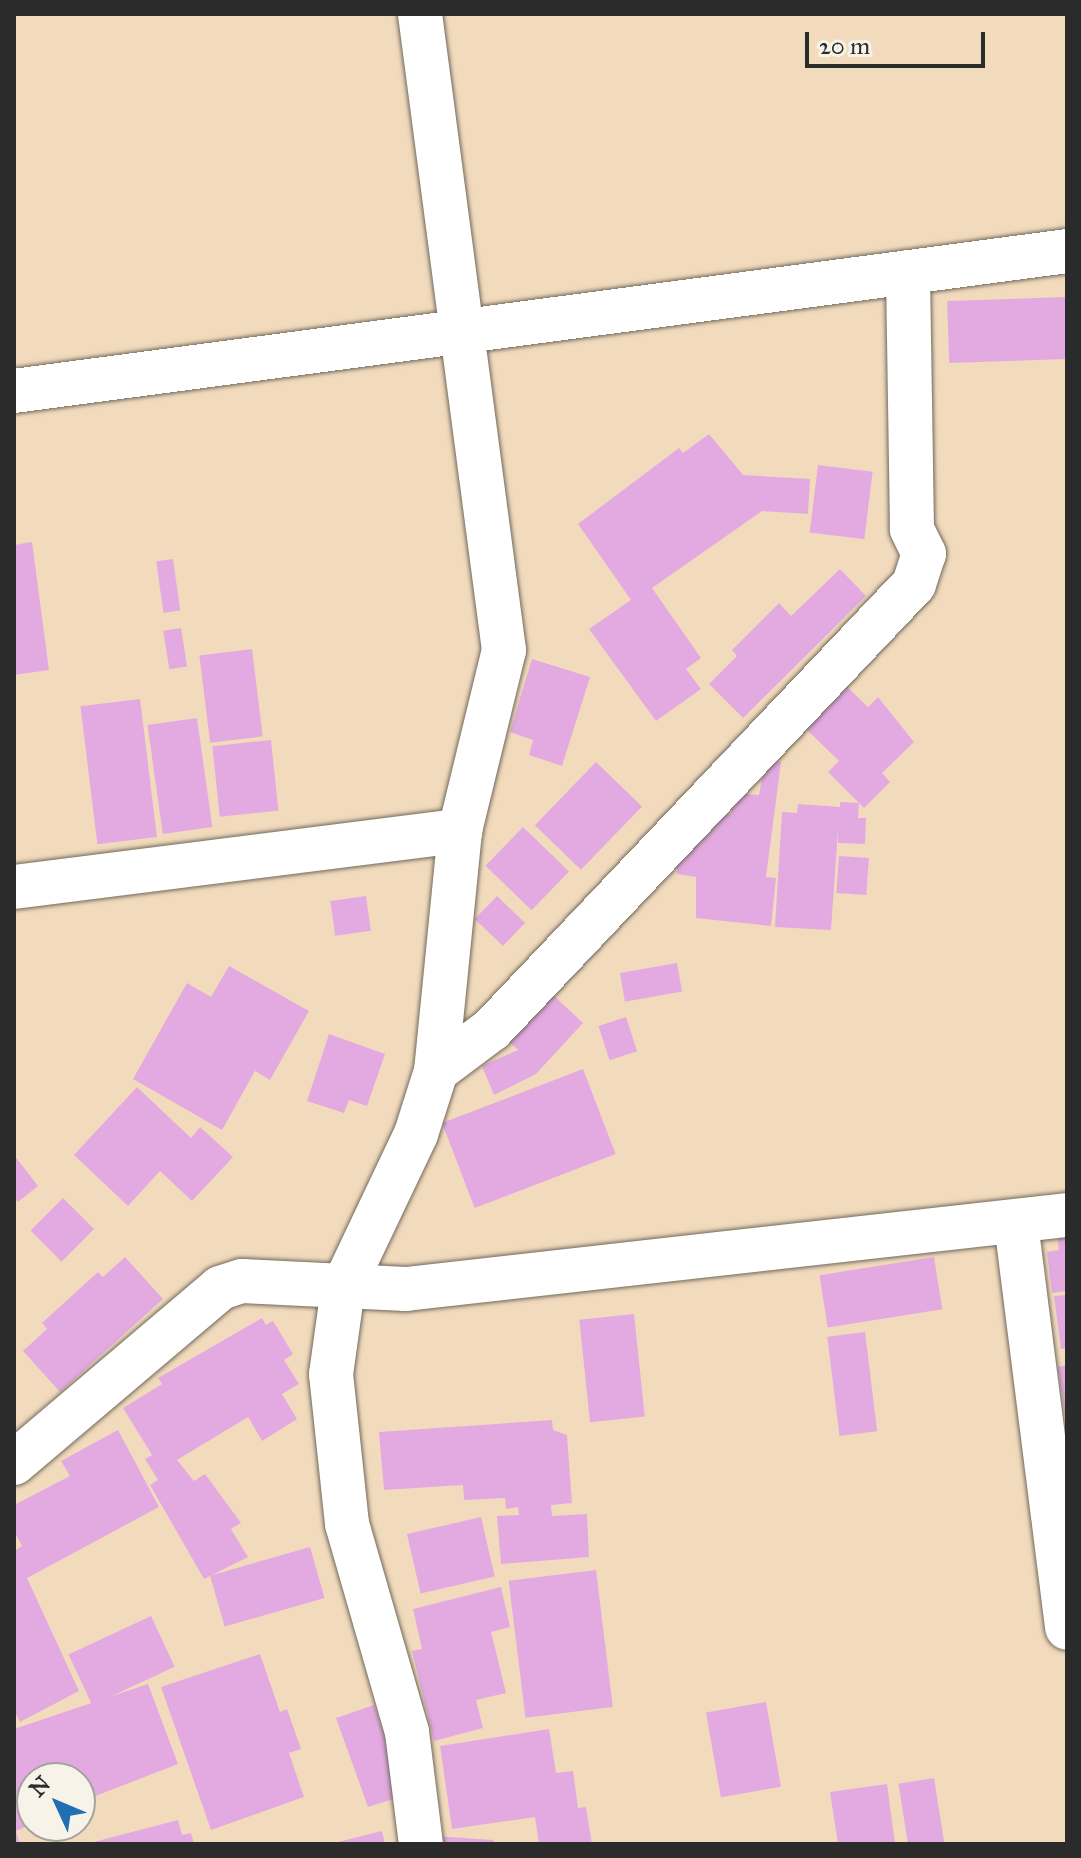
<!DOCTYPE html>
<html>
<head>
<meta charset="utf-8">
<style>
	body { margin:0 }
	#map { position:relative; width:1081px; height:1858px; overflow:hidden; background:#f2dbbc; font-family:"IM FELL Great Primer",serif }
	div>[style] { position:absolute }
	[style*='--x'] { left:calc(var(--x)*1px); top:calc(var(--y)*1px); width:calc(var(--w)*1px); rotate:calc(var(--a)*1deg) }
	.building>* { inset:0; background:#e3aae2; transform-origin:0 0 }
	.roads { filter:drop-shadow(0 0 2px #71695e) drop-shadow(0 0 2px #71695e) }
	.street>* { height:44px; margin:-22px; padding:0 22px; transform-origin:22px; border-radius:22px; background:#fff }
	span { translate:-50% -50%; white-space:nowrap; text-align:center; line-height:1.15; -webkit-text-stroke:6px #f7f3e8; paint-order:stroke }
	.frame { position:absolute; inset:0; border:16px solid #2b2b2b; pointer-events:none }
	.north { position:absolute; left:16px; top:1762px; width:80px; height:80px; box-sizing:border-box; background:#f7f3e8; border:2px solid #a5a39c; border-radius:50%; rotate:314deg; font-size:22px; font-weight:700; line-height:32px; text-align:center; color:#2b2b2b }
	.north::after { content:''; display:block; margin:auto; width:28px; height:36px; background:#1f6fb2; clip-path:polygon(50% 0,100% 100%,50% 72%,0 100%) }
	.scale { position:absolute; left:805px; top:32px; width:180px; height:36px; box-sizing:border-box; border:4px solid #2b2b2b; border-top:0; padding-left:10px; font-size:24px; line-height:28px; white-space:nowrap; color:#2b2b2b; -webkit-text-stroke:6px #f7f3e8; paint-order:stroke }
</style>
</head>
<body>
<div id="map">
	<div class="building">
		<i style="left:1065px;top:297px;width:62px;height:118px;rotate:88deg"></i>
		<i style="clip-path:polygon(709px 434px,743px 475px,810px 479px,808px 514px,762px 511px,652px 588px,701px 658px,686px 669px,701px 689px,656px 721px,589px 629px,631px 600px,578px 524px,679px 448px,683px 453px)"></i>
		<i style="left:818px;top:465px;width:55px;height:68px;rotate:7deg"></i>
		<i style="clip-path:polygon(32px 542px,49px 670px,14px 675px,14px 545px)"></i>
		<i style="left:173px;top:559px;width:52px;height:17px;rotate:82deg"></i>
		<i style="clip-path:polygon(840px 569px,866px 596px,743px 718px,709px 684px,737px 656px,732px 650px,779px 603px,791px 616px)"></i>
		<i style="left:181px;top:628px;width:39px;height:18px;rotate:81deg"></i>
		<i style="left:252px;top:649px;width:88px;height:53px;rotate:83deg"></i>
		<i style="clip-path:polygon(532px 659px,590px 677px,562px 766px,529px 755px,533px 740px,510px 732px)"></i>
		<i style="clip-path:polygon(841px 681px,868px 707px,878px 697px,914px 742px,882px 773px,890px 782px,864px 808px,828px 772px,839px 761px,800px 723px)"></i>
		<i style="left:140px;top:699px;width:139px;height:60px;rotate:83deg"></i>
		<i style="left:197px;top:718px;width:110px;height:50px;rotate:82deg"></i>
		<i style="left:271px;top:740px;width:71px;height:59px;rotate:84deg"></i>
		<i style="clip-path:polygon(765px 760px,781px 762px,766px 877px,776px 878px,771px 926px,696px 918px,696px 877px,677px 874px,676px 856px,701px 828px,714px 829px,716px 813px,731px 814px,734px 793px,759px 795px)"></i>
		<i style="left:596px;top:762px;width:64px;height:88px;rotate:44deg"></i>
		<i style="clip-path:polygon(840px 802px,859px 803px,858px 818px,866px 818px,865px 844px,838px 843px,838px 829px,831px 930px,775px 927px,782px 812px,797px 813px,798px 804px,840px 807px)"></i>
		<i style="left:523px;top:827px;width:64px;height:54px;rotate:44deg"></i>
		<i style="left:839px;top:856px;width:30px;height:37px;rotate:4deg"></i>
		<i style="left:366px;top:896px;width:35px;height:36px;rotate:82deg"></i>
		<i style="left:497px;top:896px;width:39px;height:32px;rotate:44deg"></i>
		<i style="left:677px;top:963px;width:29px;height:58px;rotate:80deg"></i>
		<i style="clip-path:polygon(229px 966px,309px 1011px,270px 1080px,255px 1071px,222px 1130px,133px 1079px,187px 983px,211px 997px)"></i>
		<i style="clip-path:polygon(552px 994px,583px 1023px,536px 1074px,494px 1095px,482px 1066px,518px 1050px,508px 1041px)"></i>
		<i style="left:626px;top:1017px;width:36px;height:29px;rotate:72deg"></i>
		<i style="clip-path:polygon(329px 1034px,385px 1054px,367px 1106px,349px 1100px,344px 1113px,307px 1101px)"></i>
		<i style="left:583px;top:1069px;width:91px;height:151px;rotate:69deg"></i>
		<i style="clip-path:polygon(137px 1087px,191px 1138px,200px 1127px,233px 1157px,192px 1201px,160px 1171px,128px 1206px,74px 1155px)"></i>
		<i style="clip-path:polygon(14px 1155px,38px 1186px,18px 1202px,14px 1197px)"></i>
		<i style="left:63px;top:1198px;width:44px;height:46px;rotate:45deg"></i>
		<i style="clip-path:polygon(1067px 1233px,1067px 1291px,1052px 1293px,1047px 1252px,1059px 1250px,1057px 1234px)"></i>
		<i style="clip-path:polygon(125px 1257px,163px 1299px,60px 1392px,23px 1351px,47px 1329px,42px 1323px,98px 1272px,103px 1277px)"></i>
		<i style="left:934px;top:1257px;width:53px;height:116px;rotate:81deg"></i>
		<i style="clip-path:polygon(1067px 1295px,1067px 1348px,1061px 1349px,1054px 1296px)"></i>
		<i style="left:634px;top:1314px;width:103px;height:55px;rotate:84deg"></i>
		<i style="clip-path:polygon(262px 1318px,266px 1325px,273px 1321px,293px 1354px,284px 1360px,299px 1384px,282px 1394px,297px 1419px,262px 1441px,248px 1417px,177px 1460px,194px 1481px,205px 1474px,241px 1523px,231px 1529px,248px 1557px,204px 1579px,150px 1485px,158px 1480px,145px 1459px,152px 1455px,123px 1408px,162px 1384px,158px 1378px)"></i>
		<i style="left:865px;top:1332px;width:100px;height:38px;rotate:83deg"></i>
		<i style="clip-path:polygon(1067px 1365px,1067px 1416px,1065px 1416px,1058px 1367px)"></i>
		<i style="clip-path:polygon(552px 1420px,553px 1430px,567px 1435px,572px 1503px,551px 1505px,552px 1516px,587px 1514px,589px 1557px,501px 1564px,497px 1516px,519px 1515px,518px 1507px,506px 1509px,505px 1498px,464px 1500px,463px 1485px,384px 1490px,379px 1432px)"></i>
		<i style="clip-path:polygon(118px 1430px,159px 1507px,27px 1578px,79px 1691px,20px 1722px,14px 1710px,14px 1551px,22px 1546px,14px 1531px,14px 1505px,70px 1476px,61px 1461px)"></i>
		<i style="left:481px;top:1517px;width:61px;height:76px;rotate:77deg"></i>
		<i style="left:310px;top:1547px;width:53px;height:104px;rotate:74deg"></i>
		<i style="left:596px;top:1570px;width:138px;height:88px;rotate:83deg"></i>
		<i style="clip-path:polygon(501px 1587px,510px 1627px,491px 1632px,506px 1693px,476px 1700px,483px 1728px,434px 1741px,412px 1651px,422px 1649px,413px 1609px)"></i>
		<i style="left:151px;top:1616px;width:56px;height:91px;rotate:65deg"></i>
		<i style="clip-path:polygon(260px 1654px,280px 1712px,287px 1709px,301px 1749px,289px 1753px,304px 1797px,211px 1830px,161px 1687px)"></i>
		<i style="clip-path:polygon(148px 1684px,178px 1764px,80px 1802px,80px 1778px,32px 1778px,32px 1816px,22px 1820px,25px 1827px,16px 1831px,20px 1844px,14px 1844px,14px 1729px)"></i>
		<i style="left:766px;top:1702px;width:86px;height:61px;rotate:80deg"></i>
		<i style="clip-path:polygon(374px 1705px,400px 1779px,390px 1782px,396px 1798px,368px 1807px,336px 1718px)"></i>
		<i style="clip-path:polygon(549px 1729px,556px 1773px,573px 1771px,578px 1808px,586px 1807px,592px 1844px,539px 1844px,535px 1817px,452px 1829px,440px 1746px)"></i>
		<i style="left:934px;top:1778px;width:67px;height:36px;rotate:81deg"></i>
		<i style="clip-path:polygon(887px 1784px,895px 1844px,838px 1844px,830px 1792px)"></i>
		<i style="clip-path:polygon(178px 1820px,182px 1835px,191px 1833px,194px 1844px,86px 1844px)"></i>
		<i style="clip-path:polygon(382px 1831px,385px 1844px,334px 1844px,334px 1843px)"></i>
		<i style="clip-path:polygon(435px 1836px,494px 1840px,493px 1844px,434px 1844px)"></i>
	</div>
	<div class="roads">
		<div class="street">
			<i style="--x:420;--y:14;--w:642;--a:82.48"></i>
			<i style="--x:504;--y:650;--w:186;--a:103.7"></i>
			<i style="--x:460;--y:831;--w:241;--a:95.7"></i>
			<i style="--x:436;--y:1071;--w:66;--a:107.6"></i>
			<i style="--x:416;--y:1134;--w:170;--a:115.4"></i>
			<i style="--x:343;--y:1288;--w:87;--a:97.9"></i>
			<i style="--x:331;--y:1374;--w:151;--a:83.9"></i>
			<i style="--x:347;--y:1524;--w:216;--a:73.9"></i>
			<i style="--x:407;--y:1732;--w:113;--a:82.9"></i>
			<i style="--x:14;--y:391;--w:1062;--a:-7.57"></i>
			<i style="--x:14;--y:887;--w:450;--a:-7.2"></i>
			<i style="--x:436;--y:1071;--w:70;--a:-36.9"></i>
			<i style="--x:492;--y:1029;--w:613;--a:-46.52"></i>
			<i style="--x:914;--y:584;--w:32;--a:-72"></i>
			<i style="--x:924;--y:554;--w:28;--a:-116"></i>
			<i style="--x:912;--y:529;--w:257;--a:-90.9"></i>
			<i style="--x:1016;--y:1223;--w:408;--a:82.8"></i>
			<i style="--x:14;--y:1463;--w:270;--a:-40.3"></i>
			<i style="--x:220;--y:1288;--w:23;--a:-18"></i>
			<i style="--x:242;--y:1281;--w:164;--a:2.8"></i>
			<i style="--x:406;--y:1289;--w:665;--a:-6.39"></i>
		</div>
	</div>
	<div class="frame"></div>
	<div class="north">N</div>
	<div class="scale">20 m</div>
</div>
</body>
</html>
